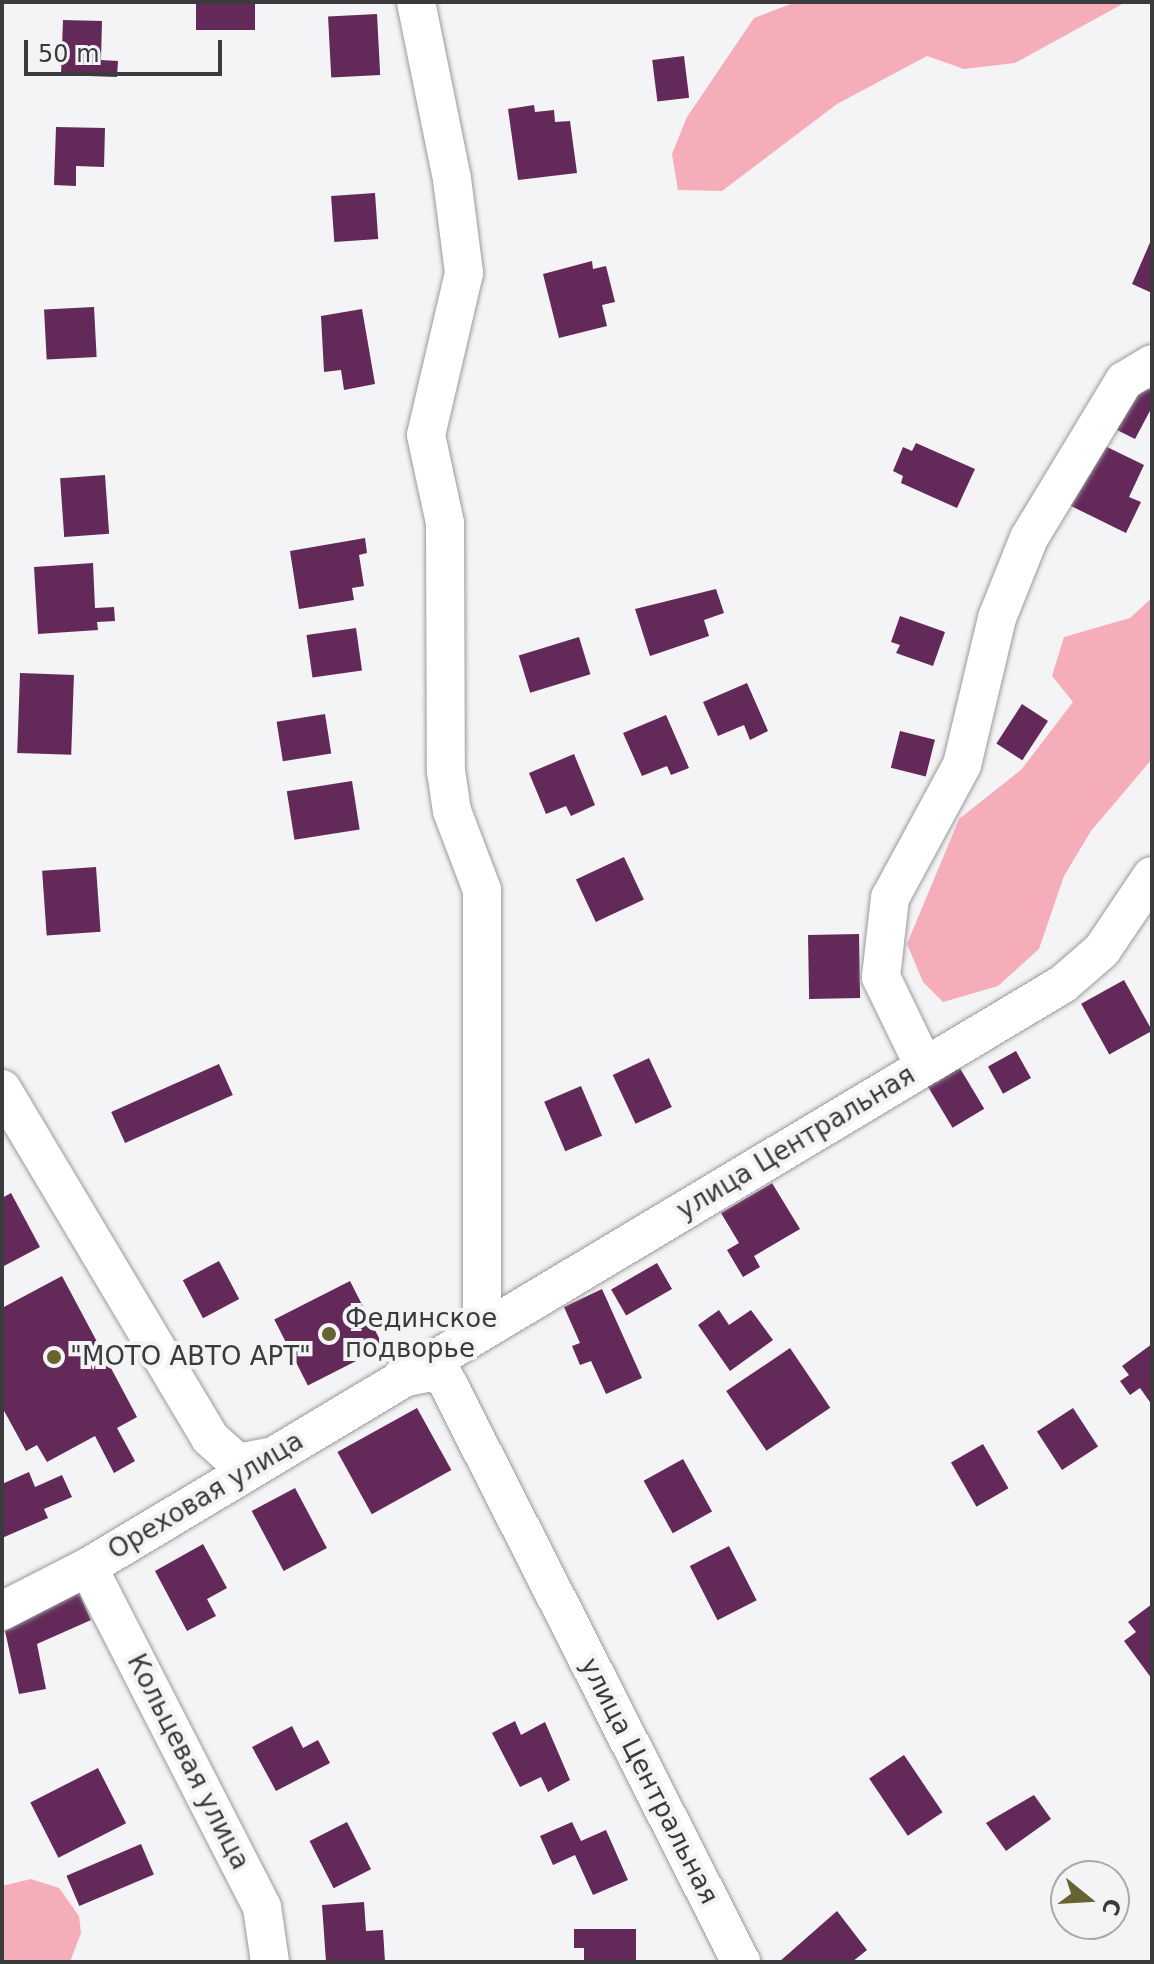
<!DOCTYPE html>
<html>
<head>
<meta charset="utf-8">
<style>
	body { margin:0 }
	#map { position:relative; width:1154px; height:1964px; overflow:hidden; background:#f4f3f6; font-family:"DejaVu Sans",sans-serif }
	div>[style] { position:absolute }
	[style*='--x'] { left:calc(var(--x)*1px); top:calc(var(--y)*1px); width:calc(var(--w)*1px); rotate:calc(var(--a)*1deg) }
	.green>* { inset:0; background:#f6adba }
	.building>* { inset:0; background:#632a59; transform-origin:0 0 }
	.roads { filter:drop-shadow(0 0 2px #9b9a9d) drop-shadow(0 0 2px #9b9a9d) }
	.minor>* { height:38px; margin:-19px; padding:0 19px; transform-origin:19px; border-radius:19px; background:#fff }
	.dots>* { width:22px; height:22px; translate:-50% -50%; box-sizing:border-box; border:4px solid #f4f3f6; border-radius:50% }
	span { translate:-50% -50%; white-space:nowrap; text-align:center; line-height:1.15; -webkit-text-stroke:8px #f4f3f6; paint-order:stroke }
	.street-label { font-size:26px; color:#3b3a3c }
	.poi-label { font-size:26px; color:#3b3a3c }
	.left { translate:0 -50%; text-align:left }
	.frame { position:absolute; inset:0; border:4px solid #3b3a3c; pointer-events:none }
	.north { position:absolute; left:1050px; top:1860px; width:80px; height:80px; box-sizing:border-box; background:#f4f3f6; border:2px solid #aaa9ac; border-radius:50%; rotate:108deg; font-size:22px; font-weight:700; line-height:32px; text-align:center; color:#3b3a3c }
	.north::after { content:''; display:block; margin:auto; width:28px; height:36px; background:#666330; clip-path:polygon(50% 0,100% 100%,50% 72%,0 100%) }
	.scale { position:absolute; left:24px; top:40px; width:198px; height:36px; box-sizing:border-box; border:4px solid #3b3a3c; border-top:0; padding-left:10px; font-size:24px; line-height:28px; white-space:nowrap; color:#3b3a3c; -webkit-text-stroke:6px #f4f3f6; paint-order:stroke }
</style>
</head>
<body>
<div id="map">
	<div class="green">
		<i style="clip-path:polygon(796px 2px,1126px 2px,1015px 63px,964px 69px,927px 56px,837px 104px,722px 191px,678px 190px,672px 154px,687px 117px,754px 18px)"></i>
		<i style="clip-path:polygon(1152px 598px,1152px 759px,1091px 831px,1064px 876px,1039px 949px,998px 986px,943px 1002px,923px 982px,907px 944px,959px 819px,1021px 770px,1073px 702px,1052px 676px,1064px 637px,1130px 618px)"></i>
		<i style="clip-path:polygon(31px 1879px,59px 1888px,79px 1916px,81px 1933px,70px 1962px,2px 1962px,2px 1886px)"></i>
	</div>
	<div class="building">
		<i style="left:196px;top:2px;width:59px;height:28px"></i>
		<i style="left:377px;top:14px;width:61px;height:49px;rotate:87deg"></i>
		<i style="clip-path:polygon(63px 20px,102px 21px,101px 60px,118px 61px,117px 77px,61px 75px)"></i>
		<i style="left:684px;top:56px;width:42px;height:32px;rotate:83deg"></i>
		<i style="clip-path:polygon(534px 105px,535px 112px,554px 110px,555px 122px,570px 121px,577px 173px,518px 180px,508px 109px)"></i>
		<i style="clip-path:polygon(56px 127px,105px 128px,104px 167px,76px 166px,76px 186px,54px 185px)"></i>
		<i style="left:375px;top:193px;width:46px;height:44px;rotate:86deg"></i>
		<i style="clip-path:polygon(1152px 238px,1152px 293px,1132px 284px)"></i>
		<i style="clip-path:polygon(592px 261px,593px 269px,606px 266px,615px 302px,602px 305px,607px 326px,559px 338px,543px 274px)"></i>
		<i style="left:94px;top:307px;width:50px;height:50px;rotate:87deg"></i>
		<i style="clip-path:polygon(362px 309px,375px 384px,344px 390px,341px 370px,324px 372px,321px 316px)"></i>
		<i style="clip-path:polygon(1138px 383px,1152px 391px,1152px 407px,1135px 439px,1113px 428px)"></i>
		<i style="clip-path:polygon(916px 443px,975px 469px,957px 508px,901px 483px,903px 476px,893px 471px,903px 447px,912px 451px)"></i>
		<i style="clip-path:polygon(1105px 446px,1144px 465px,1129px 497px,1141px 502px,1126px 533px,1067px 504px)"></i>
		<i style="left:105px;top:475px;width:59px;height:45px;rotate:86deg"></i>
		<i style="clip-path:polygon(365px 538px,367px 553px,359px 555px,364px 586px,352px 588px,354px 600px,299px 609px,290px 551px)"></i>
		<i style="clip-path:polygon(93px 563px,95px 608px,114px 607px,115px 621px,97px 622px,98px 630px,38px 634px,34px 567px)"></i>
		<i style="clip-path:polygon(716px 589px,724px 613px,704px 620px,709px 636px,650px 656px,635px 609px)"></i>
		<i style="clip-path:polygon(900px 616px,945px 632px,933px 666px,896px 653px,900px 645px,891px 642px)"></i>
		<i style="left:356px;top:628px;width:43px;height:50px;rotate:82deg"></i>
		<i style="left:579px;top:637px;width:39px;height:63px;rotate:73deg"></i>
		<i style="left:20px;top:673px;width:54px;height:80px;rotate:2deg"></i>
		<i style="clip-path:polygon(747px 683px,768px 731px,750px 740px,744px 725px,718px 736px,703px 702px)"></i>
		<i style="left:1022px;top:704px;width:31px;height:47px;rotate:33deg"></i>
		<i style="left:325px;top:714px;width:40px;height:49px;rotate:81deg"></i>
		<i style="clip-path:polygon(666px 715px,689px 768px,671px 775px,667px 766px,642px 776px,623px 733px)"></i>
		<i style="left:900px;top:731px;width:36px;height:38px;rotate:14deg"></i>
		<i style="clip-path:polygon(574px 754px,595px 805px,571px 816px,566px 806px,546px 814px,529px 773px)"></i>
		<i style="left:352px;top:781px;width:49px;height:66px;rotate:81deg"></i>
		<i style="left:624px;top:857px;width:47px;height:53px;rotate:65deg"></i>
		<i style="left:96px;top:867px;width:65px;height:54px;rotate:86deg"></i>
		<i style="left:859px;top:934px;width:64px;height:51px;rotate:89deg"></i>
		<i style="left:1124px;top:980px;width:58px;height:49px;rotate:61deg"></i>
		<i style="left:1016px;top:1051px;width:31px;height:32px;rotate:61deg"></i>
		<i style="left:649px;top:1058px;width:54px;height:40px;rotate:65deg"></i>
		<i style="left:219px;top:1064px;width:34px;height:118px;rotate:66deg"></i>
		<i style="left:958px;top:1065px;width:51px;height:37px;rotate:59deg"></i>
		<i style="left:581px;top:1086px;width:54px;height:40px;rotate:67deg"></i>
		<i style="clip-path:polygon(772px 1183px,800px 1229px,754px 1256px,760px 1267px,743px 1277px,727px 1250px,739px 1243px,721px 1213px)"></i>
		<i style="clip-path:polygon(11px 1193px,40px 1247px,2px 1267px,2px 1198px)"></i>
		<i style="left:219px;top:1261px;width:43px;height:41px;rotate:62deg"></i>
		<i style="left:657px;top:1263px;width:30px;height:53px;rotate:60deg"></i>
		<i style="clip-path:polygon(62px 1276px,137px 1417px,117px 1428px,135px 1461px,114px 1473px,95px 1436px,47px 1462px,37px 1445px,26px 1451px,2px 1407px,2px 1308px)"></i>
		<i style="left:350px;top:1281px;width:74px;height:85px;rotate:63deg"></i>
		<i style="clip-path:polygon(602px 1289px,642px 1378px,606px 1394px,591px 1361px,580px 1365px,572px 1346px,580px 1343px,564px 1307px)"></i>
		<i style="clip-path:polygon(719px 1310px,729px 1325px,751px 1310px,773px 1340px,730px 1371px,698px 1325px)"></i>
		<i style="clip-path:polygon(1152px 1344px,1152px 1405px,1140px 1388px,1130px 1395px,1120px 1381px,1129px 1375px,1122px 1366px)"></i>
		<i style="left:790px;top:1348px;width:72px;height:77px;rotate:56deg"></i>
		<i style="left:417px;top:1408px;width:71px;height:91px;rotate:61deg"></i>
		<i style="left:1073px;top:1408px;width:46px;height:43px;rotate:57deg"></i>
		<i style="left:983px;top:1444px;width:51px;height:37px;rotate:60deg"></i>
		<i style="left:683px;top:1459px;width:60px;height:45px;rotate:61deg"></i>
		<i style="clip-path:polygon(29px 1472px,35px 1487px,62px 1475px,72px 1497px,44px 1509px,48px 1518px,2px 1538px,2px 1484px)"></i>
		<i style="left:295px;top:1488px;width:68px;height:49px;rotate:62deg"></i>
		<i style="clip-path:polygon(203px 1544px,227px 1588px,207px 1599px,216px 1616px,187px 1631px,155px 1571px)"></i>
		<i style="left:729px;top:1546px;width:61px;height:44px;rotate:63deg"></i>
		<i style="clip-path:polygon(78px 1591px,91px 1620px,37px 1644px,46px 1689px,19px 1694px,5px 1631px)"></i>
		<i style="clip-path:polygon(1152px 1604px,1152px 1679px,1124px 1641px,1136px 1632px,1128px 1622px)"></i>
		<i style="clip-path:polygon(515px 1721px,521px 1735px,545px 1722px,570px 1780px,548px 1792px,541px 1777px,520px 1787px,492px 1733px)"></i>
		<i style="clip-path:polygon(292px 1726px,303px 1748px,318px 1740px,330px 1763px,276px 1791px,252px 1747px)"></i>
		<i style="left:904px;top:1755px;width:69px;height:42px;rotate:56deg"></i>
		<i style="left:98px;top:1768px;width:62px;height:76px;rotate:63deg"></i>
		<i style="clip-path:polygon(1034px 1795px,1051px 1819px,1006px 1851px,986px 1823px)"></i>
		<i style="left:347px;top:1822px;width:53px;height:42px;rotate:63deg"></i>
		<i style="clip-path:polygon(572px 1822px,581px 1841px,606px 1830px,628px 1880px,593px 1895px,575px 1855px,553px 1865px,540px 1836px)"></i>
		<i style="left:141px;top:1844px;width:33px;height:81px;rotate:67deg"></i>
		<i style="clip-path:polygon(364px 1902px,366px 1931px,383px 1930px,385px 1962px,326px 1962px,322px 1905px)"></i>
		<i style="clip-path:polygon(837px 1911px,867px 1950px,852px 1962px,779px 1962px)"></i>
		<i style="clip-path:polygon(574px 1929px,636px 1929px,636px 1962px,584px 1962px,584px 1948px,574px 1948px)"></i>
	</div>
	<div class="roads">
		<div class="minor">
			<i style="--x:416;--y:2;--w:181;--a:78.5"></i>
			<i style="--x:452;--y:179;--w:95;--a:82.7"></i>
			<i style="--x:464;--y:273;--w:166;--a:103.2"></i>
			<i style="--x:426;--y:435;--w:90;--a:77.8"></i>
			<i style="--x:445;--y:523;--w:248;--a:89.8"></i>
			<i style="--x:446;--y:771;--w:40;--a:81.5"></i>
			<i style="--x:452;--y:811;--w:85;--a:69.2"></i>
			<i style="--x:482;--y:890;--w:440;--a:90"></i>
			<i style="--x:924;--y:1066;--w:99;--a:-115.8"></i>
			<i style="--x:881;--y:977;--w:80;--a:-83.5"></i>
			<i style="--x:890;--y:898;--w:151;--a:-61.6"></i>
			<i style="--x:962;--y:765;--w:151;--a:-76.6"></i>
			<i style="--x:997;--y:618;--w:86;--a:-68.2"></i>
			<i style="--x:1029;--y:538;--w:184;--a:-58.8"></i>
			<i style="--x:1124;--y:381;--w:33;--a:-31"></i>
			<i style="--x:2;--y:1089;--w:406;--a:59.2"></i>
			<i style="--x:210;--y:1438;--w:38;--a:42"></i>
			<i style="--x:238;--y:1463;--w:32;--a:-11"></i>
			<i style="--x:401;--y:1378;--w:31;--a:-11"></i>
			<i style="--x:431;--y:1372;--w:15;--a:23"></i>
			<i style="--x:445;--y:1378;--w:655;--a:63.12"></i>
			<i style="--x:88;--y:1567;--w:382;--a:62.9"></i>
			<i style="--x:262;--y:1907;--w:56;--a:81.7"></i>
			<i style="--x:2;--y:1611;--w:97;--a:-27.1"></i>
			<i style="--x:88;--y:1567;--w:1136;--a:-30.88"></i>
			<i style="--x:1063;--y:984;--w:52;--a:-41.1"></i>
			<i style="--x:1102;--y:950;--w:89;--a:-56"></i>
		</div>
	</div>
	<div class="dots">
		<i style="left:329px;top:1334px;background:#666330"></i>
		<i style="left:54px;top:1357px;background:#666330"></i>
	</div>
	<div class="street-label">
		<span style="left:796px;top:1143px;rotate:-31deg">улица Центральная</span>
		<span style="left:206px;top:1496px;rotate:-31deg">Ореховая улица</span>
		<span style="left:188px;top:1762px;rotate:63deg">Кольцевая улица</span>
		<span style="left:649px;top:1781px;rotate:63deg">улица Центральная</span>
	</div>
	<div class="poi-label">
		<span class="left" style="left:345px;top:1334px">Фединское<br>подворье</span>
		<span class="left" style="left:70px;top:1357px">"МОТО АВТО АРТ"</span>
	</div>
	<div class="frame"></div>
	<div class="north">С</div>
	<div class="scale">50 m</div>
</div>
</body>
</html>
